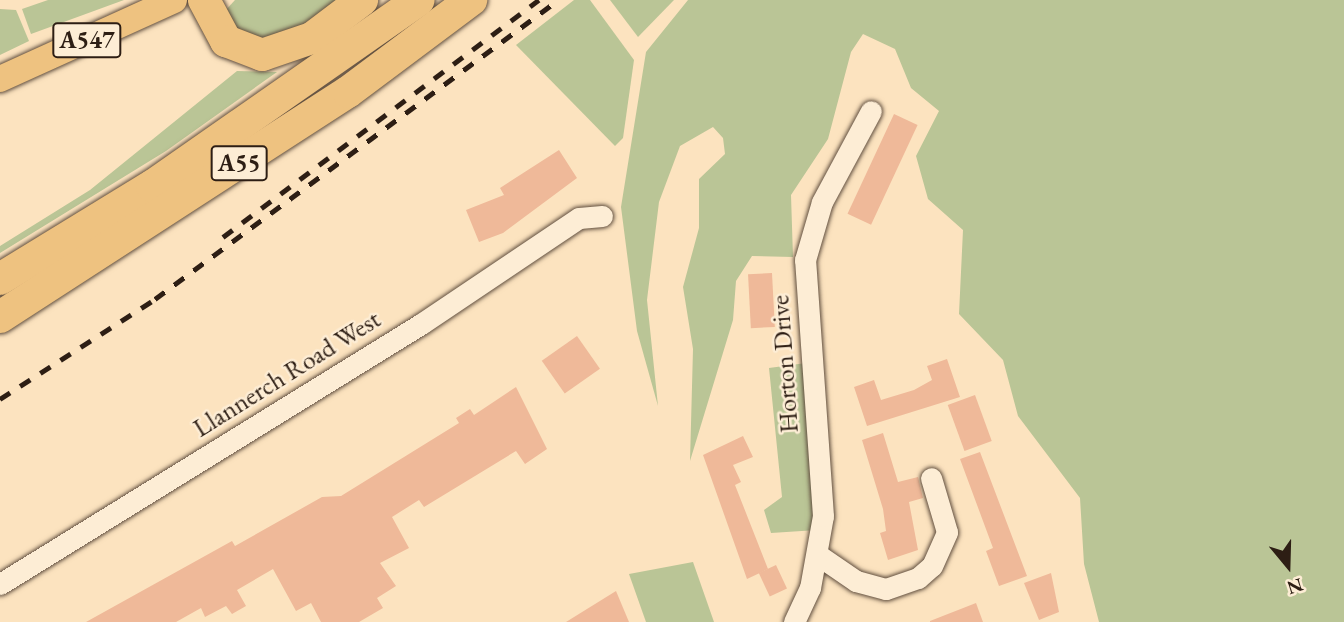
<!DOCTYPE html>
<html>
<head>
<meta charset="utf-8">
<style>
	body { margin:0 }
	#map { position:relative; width:1344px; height:622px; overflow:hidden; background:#fce3bf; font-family:"EB Garamond",serif }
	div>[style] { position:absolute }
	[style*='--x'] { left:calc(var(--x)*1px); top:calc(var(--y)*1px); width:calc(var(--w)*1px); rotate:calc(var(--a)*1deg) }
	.green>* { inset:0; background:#bac596 }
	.building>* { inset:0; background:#efb999; transform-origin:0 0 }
	.roads { filter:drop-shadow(0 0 2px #614f3f) drop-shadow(0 0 2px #614f3f) }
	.minor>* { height:21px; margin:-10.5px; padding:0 10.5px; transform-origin:10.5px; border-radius:10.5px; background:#fdedd5 }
	.major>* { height:26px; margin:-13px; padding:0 13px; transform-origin:13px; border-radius:13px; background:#eec280 }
	.highway>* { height:32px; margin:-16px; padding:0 16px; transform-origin:16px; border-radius:16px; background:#eec280 }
	.rail>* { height:5px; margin-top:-2.5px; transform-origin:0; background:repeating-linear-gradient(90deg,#2d1e14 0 12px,transparent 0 24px) }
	span { translate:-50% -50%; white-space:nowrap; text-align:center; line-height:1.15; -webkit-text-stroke:5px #fdedd5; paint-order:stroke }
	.shield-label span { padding:2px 5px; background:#fdedd5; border:2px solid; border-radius:5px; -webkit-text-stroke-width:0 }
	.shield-label { font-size:24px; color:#2d1e14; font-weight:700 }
	.street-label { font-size:26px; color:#2d1e14 }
	.north { position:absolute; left:1253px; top:531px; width:70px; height:70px; -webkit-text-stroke:5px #fdedd5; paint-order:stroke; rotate:161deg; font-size:19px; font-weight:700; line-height:28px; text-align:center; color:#2d1e14 }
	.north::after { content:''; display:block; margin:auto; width:24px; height:32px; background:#2d1e14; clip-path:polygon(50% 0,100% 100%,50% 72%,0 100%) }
</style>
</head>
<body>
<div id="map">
	<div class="green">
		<i style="clip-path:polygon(48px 0,124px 0,31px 34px,22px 9px)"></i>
		<i style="clip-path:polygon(235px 0,343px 0,278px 42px,238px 35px,225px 11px)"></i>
		<i style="clip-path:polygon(574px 0,590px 0,634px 60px,623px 138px,615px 146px,516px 45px)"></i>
		<i style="clip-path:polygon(610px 0,674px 0,638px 37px)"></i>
		<i style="clip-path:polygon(688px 0,1344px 0,1344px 622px,1099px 622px,1084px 564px,1080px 498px,1018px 416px,1003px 360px,959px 314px,963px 230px,928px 199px,916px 156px,939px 111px,911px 88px,895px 49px,863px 34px,851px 52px,828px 139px,791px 195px,793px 257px,752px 256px,736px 281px,733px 320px,690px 461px,693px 349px,683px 287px,699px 228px,699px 179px,725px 154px,723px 138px,713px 127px,680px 146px,659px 202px,647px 300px,658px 406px,637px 331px,621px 207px,646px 52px)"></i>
		<i style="clip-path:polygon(0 9px,16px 10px,29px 41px,0 55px)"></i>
		<i style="clip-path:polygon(237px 71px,277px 72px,166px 151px,0 253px,0 246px,90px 190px)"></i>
		<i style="clip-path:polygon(806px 363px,817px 530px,771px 533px,764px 510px,782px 497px,769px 368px)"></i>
		<i style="clip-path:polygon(693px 562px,714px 622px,646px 622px,629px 574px)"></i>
	</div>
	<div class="building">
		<i style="left:894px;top:114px;width:26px;height:110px;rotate:25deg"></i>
		<i style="clip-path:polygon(559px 150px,577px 178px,503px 233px,479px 242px,466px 210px,504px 195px,500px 188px)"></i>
		<i style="left:772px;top:273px;width:54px;height:24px;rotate:87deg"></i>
		<i style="left:577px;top:336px;width:40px;height:43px;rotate:55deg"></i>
		<i style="clip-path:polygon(947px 359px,960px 397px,867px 426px,854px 387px,874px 380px,881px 400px,914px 390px,932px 380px,927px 366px)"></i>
		<i style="clip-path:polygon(516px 387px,547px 449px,525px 464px,516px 451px,424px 507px,419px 500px,392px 517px,409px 548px,380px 563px,396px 586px,377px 598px,383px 608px,359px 622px,321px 622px,311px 603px,296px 611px,273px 569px,237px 590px,246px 606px,232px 614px,226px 606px,205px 617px,201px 608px,176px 622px,86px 622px,232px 541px,235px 546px,322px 497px,341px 496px,459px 423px,456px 418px,470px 409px,474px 415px)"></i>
		<i style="left:975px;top:395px;width:49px;height:29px;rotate:70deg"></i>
		<i style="clip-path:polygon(883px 433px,898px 482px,918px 477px,923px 498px,909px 502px,918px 550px,888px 560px,880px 533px,886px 531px,883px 509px,862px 440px)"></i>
		<i style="clip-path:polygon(743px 436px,753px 457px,733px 465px,741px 482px,735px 485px,768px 569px,747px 579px,703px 455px)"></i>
		<i style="clip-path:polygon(980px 452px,1027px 576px,999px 586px,986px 551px,993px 548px,960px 459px)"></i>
		<i style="left:776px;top:565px;width:26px;height:19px;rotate:65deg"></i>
		<i style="clip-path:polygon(1051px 573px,1059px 612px,1039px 620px,1024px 583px)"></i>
		<i style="clip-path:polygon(616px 591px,629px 622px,566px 622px)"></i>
		<i style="clip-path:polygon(976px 603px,983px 622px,930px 622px,930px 621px)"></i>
	</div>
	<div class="roads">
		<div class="minor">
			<i style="--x:818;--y:555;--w:46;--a:34.4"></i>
			<i style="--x:856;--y:581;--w:31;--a:15"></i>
			<i style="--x:886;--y:589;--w:34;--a:-19"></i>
			<i style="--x:918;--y:578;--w:18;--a:-41"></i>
			<i style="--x:932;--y:566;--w:37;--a:-66"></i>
			<i style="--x:947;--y:532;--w:56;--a:-106.5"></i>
			<i style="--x:0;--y:584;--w:495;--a:-31.7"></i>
			<i style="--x:421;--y:324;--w:190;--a:-33.9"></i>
			<i style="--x:579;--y:218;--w:23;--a:-5"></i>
			<i style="--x:794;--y:622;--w:38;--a:-65"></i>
			<i style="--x:810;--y:588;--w:73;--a:-79.8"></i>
			<i style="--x:823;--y:516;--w:257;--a:-94"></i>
			<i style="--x:805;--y:260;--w:60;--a:-73.7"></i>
			<i style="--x:822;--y:202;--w:103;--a:-61.7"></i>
		</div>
		<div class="major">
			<i style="--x:0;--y:79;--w:191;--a:-24.4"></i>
		</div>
		<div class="highway">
			<i style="--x:204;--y:0;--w:47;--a:61.8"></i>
			<i style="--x:226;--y:41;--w:39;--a:21"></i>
			<i style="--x:262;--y:55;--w:53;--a:-18.8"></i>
			<i style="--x:312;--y:38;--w:63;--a:-37.2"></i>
			<i style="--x:0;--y:279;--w:178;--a:-31.5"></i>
			<i style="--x:152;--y:186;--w:325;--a:-34.9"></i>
			<i style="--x:0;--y:317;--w:414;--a:-32.9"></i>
			<i style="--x:348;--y:92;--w:154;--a:-36.8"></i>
		</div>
	</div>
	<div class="rail">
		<i style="--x:223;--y:237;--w:395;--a:-36.9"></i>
		<i style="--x:0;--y:399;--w:184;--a:-32.8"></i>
		<i style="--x:155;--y:299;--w:502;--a:-36.57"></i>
	</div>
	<div class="shield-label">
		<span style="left:87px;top:40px">A547</span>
		<span style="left:239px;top:163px">A55</span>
	</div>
	<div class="street-label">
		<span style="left:785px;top:364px;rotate:-94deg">Horton Drive</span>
		<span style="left:287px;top:374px;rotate:-32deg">Llannerch Road West</span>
	</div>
	<div class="north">N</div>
</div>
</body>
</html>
